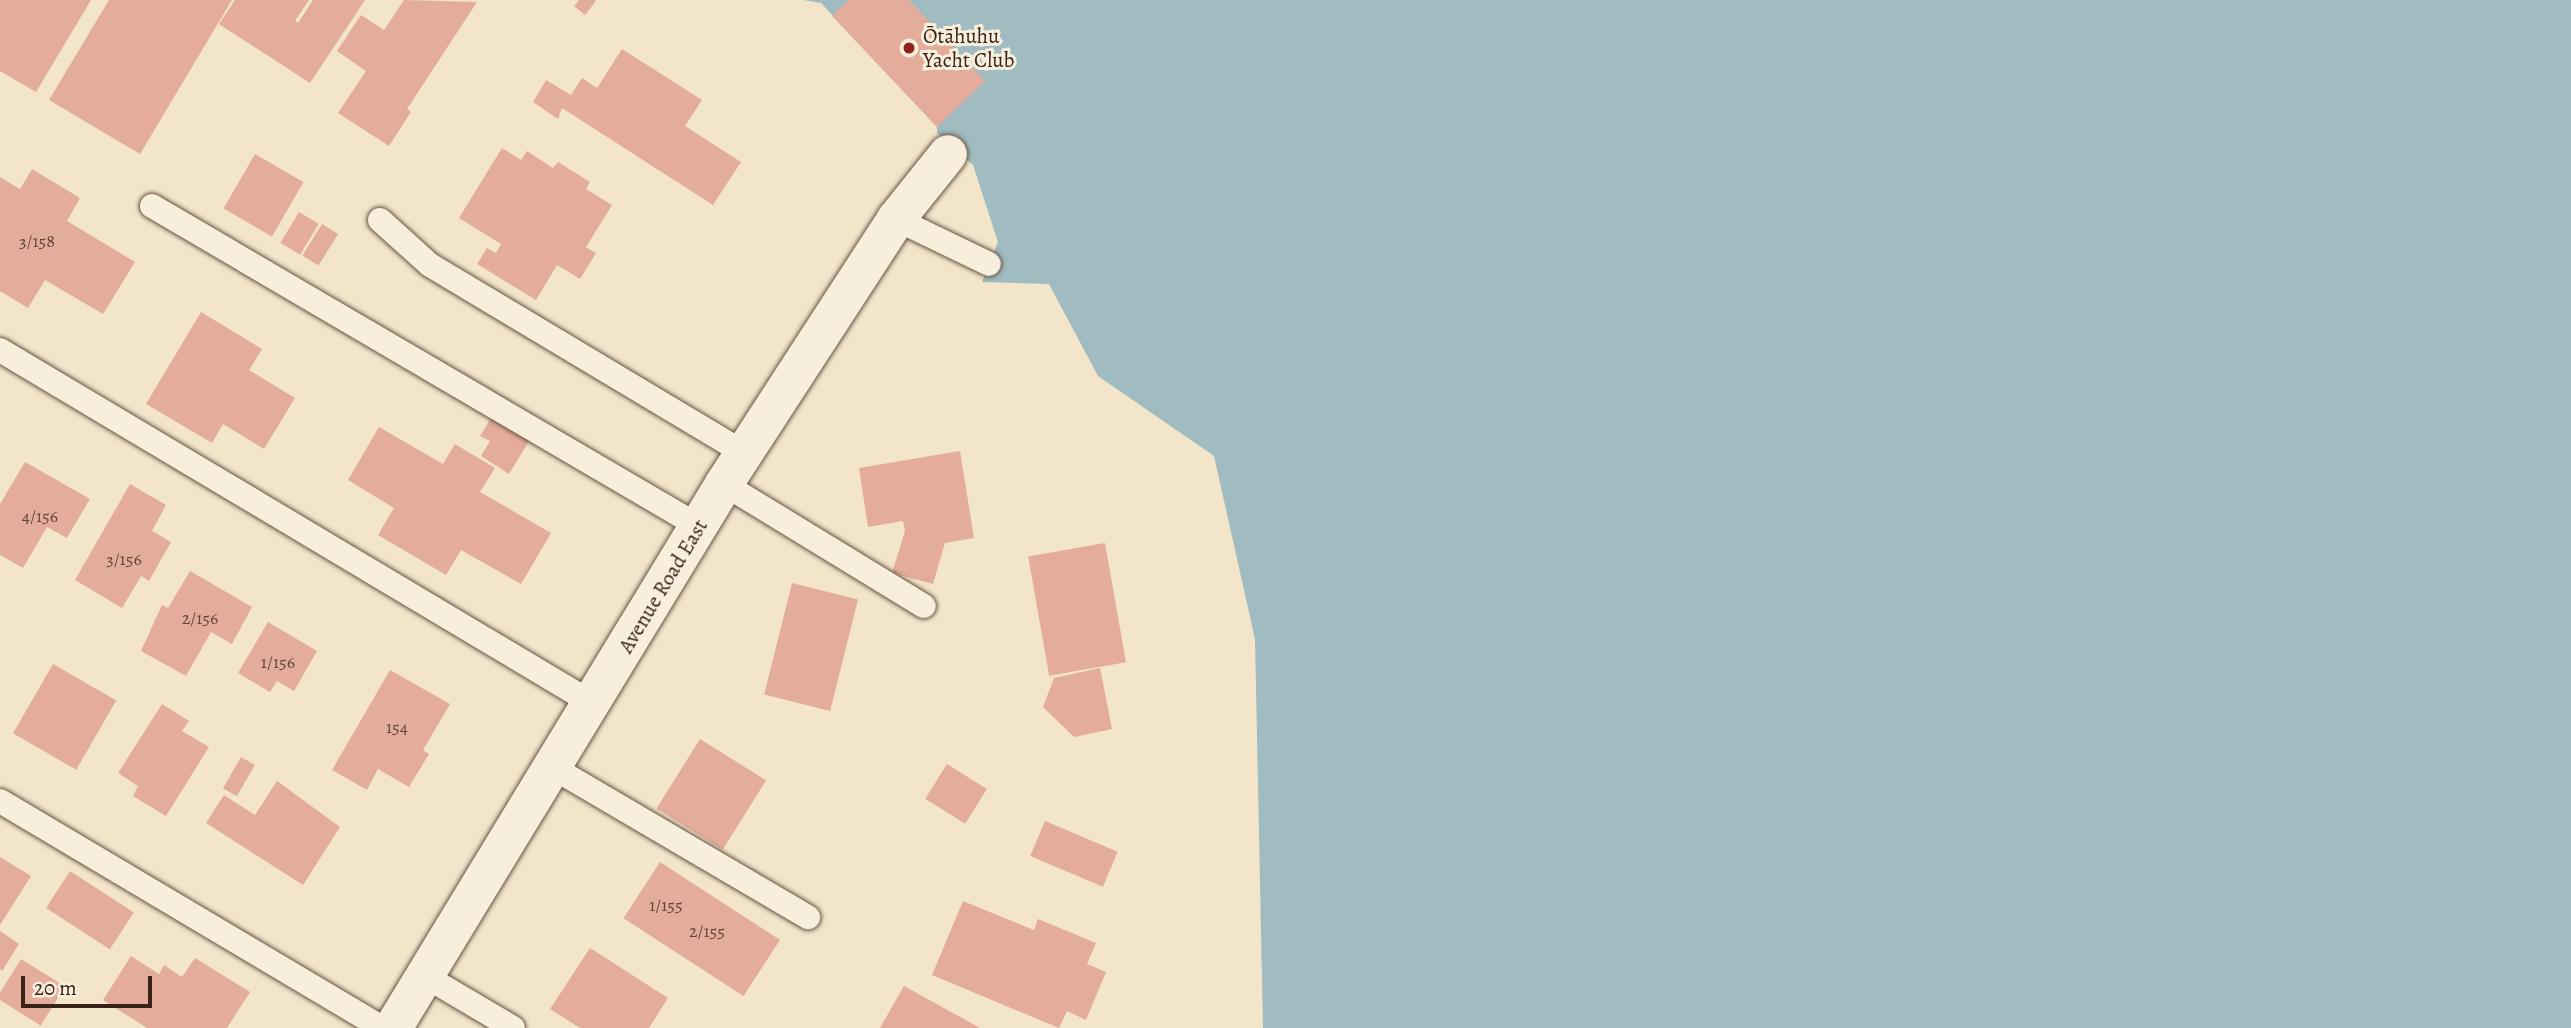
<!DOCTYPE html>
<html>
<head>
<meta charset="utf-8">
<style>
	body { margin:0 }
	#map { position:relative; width:2571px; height:1028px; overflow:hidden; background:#f2e5c9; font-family:Alegreya,serif }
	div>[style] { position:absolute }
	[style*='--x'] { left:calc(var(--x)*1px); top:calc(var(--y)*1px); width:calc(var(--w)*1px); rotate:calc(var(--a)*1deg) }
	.water>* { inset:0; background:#a0bcc1 }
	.building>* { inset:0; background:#e4ac9b; transform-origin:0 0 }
	.roads { filter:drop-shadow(0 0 2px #675344) drop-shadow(0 0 2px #675344) }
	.lane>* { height:24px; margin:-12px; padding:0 12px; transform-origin:12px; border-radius:12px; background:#f7eedc }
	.street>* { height:38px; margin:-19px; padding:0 19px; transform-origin:19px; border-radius:19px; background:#f7eedc }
	.dots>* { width:19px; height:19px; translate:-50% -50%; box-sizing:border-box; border:4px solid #f7eedc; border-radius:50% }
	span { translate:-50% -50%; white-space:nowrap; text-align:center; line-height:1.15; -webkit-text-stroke:6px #f7eedc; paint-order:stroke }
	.number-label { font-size:18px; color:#644439 }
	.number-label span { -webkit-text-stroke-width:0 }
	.poi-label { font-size:21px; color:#392218 }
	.left { translate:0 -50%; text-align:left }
	.street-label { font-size:21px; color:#392218 }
	.scale { position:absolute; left:21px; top:976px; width:131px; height:32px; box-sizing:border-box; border:4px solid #392218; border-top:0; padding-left:9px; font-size:21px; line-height:24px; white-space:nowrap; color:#392218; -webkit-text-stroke:5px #f7eedc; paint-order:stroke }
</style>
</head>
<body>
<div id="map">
	<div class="water">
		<i style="clip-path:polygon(803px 0,2571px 0,2571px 1028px,1263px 1028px,1255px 639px,1214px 456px,1098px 376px,1049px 284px,982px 282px,998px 242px,973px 165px,937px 133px,937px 127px,821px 3px)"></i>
	</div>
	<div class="building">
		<i style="clip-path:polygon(0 0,91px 0,36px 92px,0 71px)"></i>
		<i style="clip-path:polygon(109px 0,232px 0,140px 154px,49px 100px)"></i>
		<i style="clip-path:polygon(235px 0,309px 0,295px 21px,298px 23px,313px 0,365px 0,310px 83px,219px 24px)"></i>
		<i style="clip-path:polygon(404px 0,477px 2px,407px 109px,411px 112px,389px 146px,338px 113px,366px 71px,337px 51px,361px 15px,384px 30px)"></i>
		<i style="clip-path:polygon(579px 0,594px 0,596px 1px,585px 15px,574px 6px)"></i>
		<i style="clip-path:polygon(849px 0,909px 0,985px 81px,937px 127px,832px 16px)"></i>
		<i style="clip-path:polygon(622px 49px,702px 100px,685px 126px,741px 162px,713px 205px,562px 108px,558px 119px,533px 102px,546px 80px,571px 95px,582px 78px,597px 88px)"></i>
		<i style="clip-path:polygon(502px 148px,521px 160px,527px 151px,553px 168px,558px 162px,590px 182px,586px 189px,612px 205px,586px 247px,596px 253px,580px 279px,557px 265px,536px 300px,477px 264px,487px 248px,496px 253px,501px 244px,459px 218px)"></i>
		<i style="left:255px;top:154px;width:56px;height:63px;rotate:30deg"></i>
		<i style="clip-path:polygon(32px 169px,80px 198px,67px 221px,135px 262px,103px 314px,45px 280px,28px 308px,0 291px,0 177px,20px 189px)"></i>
		<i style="left:299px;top:212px;width:23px;height:36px;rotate:31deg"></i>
		<i style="left:322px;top:224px;width:19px;height:37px;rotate:32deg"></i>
		<i style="clip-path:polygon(201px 312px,262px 349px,249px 370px,295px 398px,264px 449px,223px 424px,212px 443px,146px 404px)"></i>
		<i style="clip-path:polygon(493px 415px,531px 438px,509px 474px,481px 456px,490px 441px,480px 436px)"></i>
		<i style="clip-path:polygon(379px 427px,443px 464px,455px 444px,495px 468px,480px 492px,551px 533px,521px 584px,461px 550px,446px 575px,378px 535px,394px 508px,348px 480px)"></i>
		<i style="clip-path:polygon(960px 451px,974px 538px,945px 543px,933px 584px,892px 573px,905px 531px,903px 521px,868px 527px,859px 468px)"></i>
		<i style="clip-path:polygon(25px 462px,90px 499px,67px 538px,47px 527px,23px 568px,0 555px,0 504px)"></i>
		<i style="clip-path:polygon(130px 484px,166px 505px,152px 531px,171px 542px,149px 581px,141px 576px,122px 608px,75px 580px)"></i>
		<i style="left:1105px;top:543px;width:121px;height:78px;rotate:80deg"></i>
		<i style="clip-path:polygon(190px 571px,252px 607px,232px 644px,211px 632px,186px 676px,141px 651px,162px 605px,168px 608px)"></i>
		<i style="left:792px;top:583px;width:68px;height:115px;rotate:14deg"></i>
		<i style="clip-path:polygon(268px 622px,317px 651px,294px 691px,277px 681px,270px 692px,238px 673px)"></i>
		<i style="left:53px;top:664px;width:73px;height:80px;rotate:30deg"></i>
		<i style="clip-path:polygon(1100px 668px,1112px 729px,1074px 737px,1043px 707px,1054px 678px)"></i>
		<i style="clip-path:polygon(390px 670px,450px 704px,423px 750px,429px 754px,409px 787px,378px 769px,367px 790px,332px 770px)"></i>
		<i style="clip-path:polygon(162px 704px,189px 721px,182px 731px,209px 747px,166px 816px,133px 796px,138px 786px,118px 773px)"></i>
		<i style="left:700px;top:739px;width:78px;height:82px;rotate:32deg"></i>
		<i style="left:241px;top:757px;width:16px;height:36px;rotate:30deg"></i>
		<i style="left:947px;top:764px;width:47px;height:41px;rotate:32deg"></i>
		<i style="clip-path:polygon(277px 781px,340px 827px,303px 885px,206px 823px,224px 795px,255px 815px)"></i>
		<i style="left:1045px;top:821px;width:79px;height:38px;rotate:23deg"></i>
		<i style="clip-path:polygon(0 857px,31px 876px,0 925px)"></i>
		<i style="left:660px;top:862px;width:143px;height:67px;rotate:33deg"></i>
		<i style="left:70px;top:871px;width:76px;height:44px;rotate:33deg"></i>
		<i style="clip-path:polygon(963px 901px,1034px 930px,1038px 919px,1096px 943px,1087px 964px,1106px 972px,1086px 1020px,1067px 1011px,1059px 1028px,932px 975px)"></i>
		<i style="clip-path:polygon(0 931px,19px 944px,2px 971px,0 969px)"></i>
		<i style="clip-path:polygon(590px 948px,668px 998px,649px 1028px,580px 1028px,550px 1009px)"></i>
		<i style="clip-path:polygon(131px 956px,159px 974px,164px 965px,182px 977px,195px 958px,250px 992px,227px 1028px,147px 1028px,103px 1000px)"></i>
		<i style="left:21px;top:959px;width:52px;height:46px;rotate:32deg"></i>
		<i style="clip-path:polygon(904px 986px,980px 1028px,880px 1028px)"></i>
	</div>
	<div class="roads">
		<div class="lane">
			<i style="--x:152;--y:206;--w:635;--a:30.36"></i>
			<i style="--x:896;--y:219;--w:103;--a:25.8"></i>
			<i style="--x:380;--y:220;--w:67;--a:42"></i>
			<i style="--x:430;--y:265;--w:368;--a:30.9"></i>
			<i style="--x:0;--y:350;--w:689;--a:30.81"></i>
			<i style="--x:724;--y:484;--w:234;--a:31.4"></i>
			<i style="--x:552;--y:767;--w:297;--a:30.4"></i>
			<i style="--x:0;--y:801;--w:445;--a:30.7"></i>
			<i style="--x:425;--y:976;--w:102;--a:30.6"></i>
		</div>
		<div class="street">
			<i style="--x:393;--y:1028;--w:637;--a:-58.68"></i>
			<i style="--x:724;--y:484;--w:316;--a:-57"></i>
			<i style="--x:896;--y:219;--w:83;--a:-51.3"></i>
		</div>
	</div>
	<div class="dots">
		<i style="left:909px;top:48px;background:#8f2418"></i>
	</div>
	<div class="number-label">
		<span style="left:37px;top:241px">3/158</span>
		<span style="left:40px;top:516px">4/156</span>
		<span style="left:124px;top:559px">3/156</span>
		<span style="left:200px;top:618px">2/156</span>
		<span style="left:278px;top:662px">1/156</span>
		<span style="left:397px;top:727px">154</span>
		<span style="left:666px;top:905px">1/155</span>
		<span style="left:707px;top:931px">2/155</span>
	</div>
	<div class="poi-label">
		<span class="left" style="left:923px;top:48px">Ōtāhuhu<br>Yacht Club</span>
	</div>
	<div class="street-label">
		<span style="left:663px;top:586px;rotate:-59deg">Avenue Road East</span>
	</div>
	<div class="scale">20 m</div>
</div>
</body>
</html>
